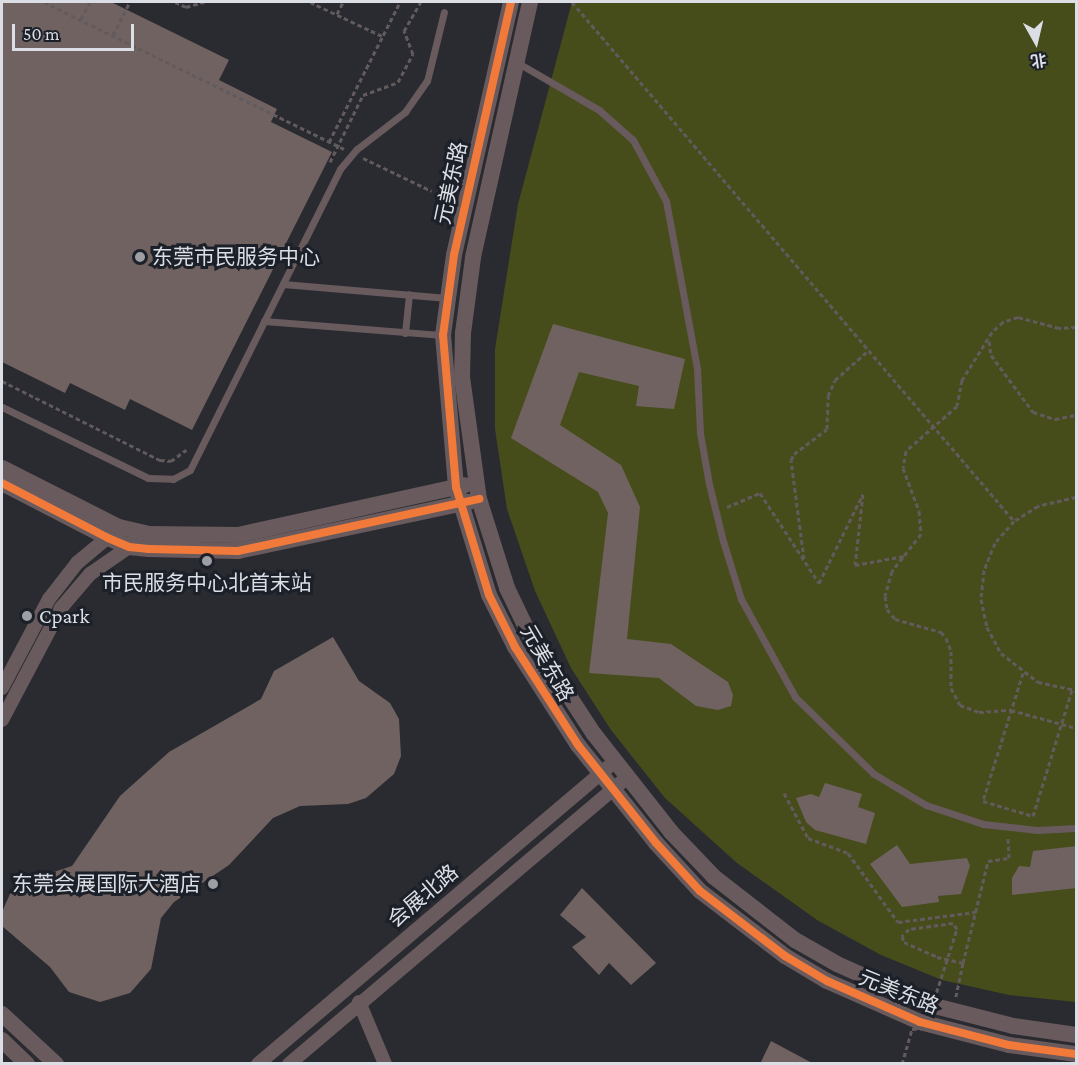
<!DOCTYPE html>
<html>
<head>
<meta charset="utf-8">
<style>
  body { margin:0 }
  #map { position:relative; width:1078px; height:1065px; overflow:hidden; background:#292b30; font-family:"Crimson Pro","Noto Sans SC",serif }
  div>[style] { position:absolute }
  [style*='--x'] { left:calc(var(--x)*1px); top:calc(var(--y)*1px); width:calc(var(--w)*1px); rotate:calc(var(--a)*1deg) }
  .green>* { inset:0; background:#464d1a }
  .building>* { inset:0; background:#706260 }
  .path>* { height:3px; margin-top:-1.5px; transform-origin:0; background:repeating-linear-gradient(90deg,#625a5d 0 4.5px,transparent 0 7.5px) }
  .service>* { height:7px; margin:-3.5px; padding:0 3.5px; transform-origin:3.5px; border-radius:3.5px; background:#685a5d }
  .minor>* { height:14px; margin:-7px; padding:0 7px; transform-origin:7px; border-radius:7px; background:#685a5d }
  .tertiary>* { height:16px; margin:-8px; padding:0 8px; transform-origin:8px; border-radius:8px; background:#685a5d }
  .path-bridge>* { height:3px; margin-top:-1.5px; transform-origin:0; background:repeating-linear-gradient(90deg,#625a5d 0 4.5px,transparent 0 7.5px) }
  .cycleway>* { height:8px; margin:-4px; padding:0 4px; transform-origin:4px; border-radius:4px; background:#f17a3a }
  .dots>* { width:16px; height:16px; translate:-50% -50%; box-sizing:border-box; border:3px solid #1c2029; border-radius:50% }
  span { translate:-50% -50%; white-space:nowrap; text-align:center; line-height:1.15; -webkit-text-stroke:6px #1c2029; paint-order:stroke }
  .street-label { font-size:21px; color:#dbdee4 }
  .poi-label { font-size:21px; color:#dbdee4 }
  .left { translate:0 -50%; text-align:left }
  .right { translate:-100% -50%; text-align:right }
  .frame { position:absolute; inset:0; border:3px solid #dbdee4; pointer-events:none }
  .north { position:absolute; left:1006px; top:12px; width:60px; height:60px; -webkit-text-stroke:4px #1c2029; paint-order:stroke; rotate:172deg; font-size:16px; font-weight:700; line-height:24px; text-align:center; color:#dbdee4 }
  .north::after { content:''; display:block; margin:auto; width:21px; height:27px; background:#dbdee4; clip-path:polygon(50% 0,100% 100%,50% 72%,0 100%) }
  .scale { position:absolute; left:12px; top:24px; width:122px; height:27px; box-sizing:border-box; border:3px solid #dbdee4; border-top:0; padding-left:8px; font-size:18px; line-height:21px; white-space:nowrap; color:#dbdee4; -webkit-text-stroke:4px #1c2029; paint-order:stroke }
</style>
</head>
<body>
<div id="map">
  <div class="green">
    <i style="clip-path:polygon(572px 2px,1076px 2px,1076px 1002px,1009px 995px,942px 980px,881px 955px,817px 920px,737px 863px,665px 798px,611px 730px,571px 668px,535px 591px,507px 509px,495px 429px,495px 349px,518px 204px)"></i>
  </div>
  <div class="building">
    <i style="clip-path:polygon(2px 2px,111px 2px,229px 60px,219px 80px,277px 109px,271px 122px,332px 152px,192px 430px,130px 399px,125px 410px,70px 383px,65px 393px,2px 362px)"></i>
    <i style="clip-path:polygon(553px 324px,685px 359px,674px 409px,636px 406px,639px 386px,579px 372px,560px 425px,621px 465px,640px 507px,627px 639px,671px 644px,728px 682px,733px 695px,731px 706px,718px 710px,696px 706px,659px 678px,589px 673px,608px 513px,598px 492px,511px 438px)"></i>
    <i style="clip-path:polygon(333px 637px,359px 681px,390px 703px,399px 719px,401px 756px,394px 774px,366px 798px,348px 804px,300px 806px,273px 818px,229px 865px,174px 902px,161px 918px,151px 969px,130px 993px,100px 1002px,69px 992px,50px 967px,2px 926px,2px 912px,14px 885px,72px 866px,120px 796px,169px 752px,261px 699px,274px 671px)"></i>
    <i style="clip-path:polygon(825px 783px,862px 794px,858px 807px,875px 813px,866px 844px,815px 830px,806px 822px,796px 798px,811px 794px,819px 797px)"></i>
    <i style="clip-path:polygon(897px 845px,910px 864px,967px 858px,970px 866px,961px 894px,938px 896px,939px 902px,902px 907px,870px 864px)"></i>
    <i style="clip-path:polygon(1077px 846px,1077px 888px,1012px 895px,1012px 878px,1019px 866px,1030px 867px,1033px 851px)"></i>
    <i style="clip-path:polygon(582px 888px,656px 963px,631px 985px,609px 963px,599px 975px,572px 947px,586px 937px,560px 915px)"></i>
    <i style="clip-path:polygon(771px 1041px,814px 1064px,760px 1064px)"></i>
  </div>
  <div class="path">
    <i style="--x:44;--y:2;--w:334;--a:26.1"></i>
    <i style="--x:175;--y:2;--w:12;--a:24"></i>
    <i style="--x:186;--y:7;--w:19;--a:-16"></i>
    <i style="--x:310;--y:2;--w:80;--a:25.3"></i>
    <i style="--x:572;--y:2;--w:682;--a:49.58"></i>
    <i style="--x:337;--y:14;--w:13;--a:-63"></i>
    <i style="--x:81;--y:19;--w:19;--a:-62"></i>
    <i style="--x:113;--y:35;--w:37;--a:-63"></i>
    <i style="--x:329;--y:142;--w:157;--a:-63.1"></i>
    <i style="--x:363;--y:158;--w:76;--a:25.6"></i>
    <i style="--x:330;--y:162;--w:75;--a:-63.8"></i>
    <i style="--x:363;--y:95;--w:37;--a:-20"></i>
    <i style="--x:398;--y:82;--w:32;--a:-62"></i>
    <i style="--x:413;--y:54;--w:25;--a:-111"></i>
    <i style="--x:404;--y:31;--w:34;--a:-60"></i>
    <i style="--x:1076;--y:327;--w:17;--a:177"></i>
    <i style="--x:1059;--y:328;--w:42;--a:-165"></i>
    <i style="--x:1018;--y:317;--w:16;--a:162"></i>
    <i style="--x:1003;--y:322;--w:15;--a:138"></i>
    <i style="--x:992;--y:332;--w:57;--a:122"></i>
    <i style="--x:962;--y:380;--w:26;--a:101"></i>
    <i style="--x:957;--y:406;--w:68;--a:138.6"></i>
    <i style="--x:906;--y:451;--w:17;--a:100"></i>
    <i style="--x:903;--y:468;--w:46;--a:69.6"></i>
    <i style="--x:919;--y:511;--w:23;--a:85"></i>
    <i style="--x:921;--y:534;--w:47;--a:128.1"></i>
    <i style="--x:892;--y:571;--w:26;--a:106"></i>
    <i style="--x:885;--y:596;--w:13;--a:81"></i>
    <i style="--x:887;--y:609;--w:13;--a:51"></i>
    <i style="--x:895;--y:619;--w:48;--a:15.8"></i>
    <i style="--x:941;--y:632;--w:8;--a:50"></i>
    <i style="--x:946;--y:638;--w:14;--a:69"></i>
    <i style="--x:951;--y:651;--w:37;--a:90"></i>
    <i style="--x:951;--y:688;--w:19;--a:62"></i>
    <i style="--x:960;--y:705;--w:20;--a:20"></i>
    <i style="--x:979;--y:712;--w:32;--a:-4"></i>
    <i style="--x:1011;--y:710;--w:67;--a:15.5"></i>
    <i style="--x:989;--y:341;--w:14;--a:82"></i>
    <i style="--x:991;--y:355;--w:71;--a:53.6"></i>
    <i style="--x:1033;--y:412;--w:23;--a:18"></i>
    <i style="--x:1055;--y:419;--w:21;--a:-11"></i>
    <i style="--x:2;--y:381;--w:177;--a:26.6"></i>
    <i style="--x:160;--y:460;--w:11;--a:5"></i>
    <i style="--x:171;--y:461;--w:19;--a:-36"></i>
    <i style="--x:1076;--y:497;--w:39;--a:167"></i>
    <i style="--x:1038;--y:506;--w:28;--a:148"></i>
    <i style="--x:1014;--y:521;--w:29;--a:131"></i>
    <i style="--x:995;--y:543;--w:29;--a:112"></i>
    <i style="--x:984;--y:570;--w:29;--a:96"></i>
    <i style="--x:981;--y:599;--w:29;--a:78"></i>
    <i style="--x:987;--y:627;--w:30;--a:62"></i>
    <i style="--x:1001;--y:653;--w:47;--a:38.1"></i>
    <i style="--x:1038;--y:682;--w:39;--a:12"></i>
    <i style="--x:727;--y:507;--w:36;--a:-23"></i>
    <i style="--x:760;--y:493;--w:108;--a:56.8"></i>
    <i style="--x:819;--y:583;--w:99;--a:-63.7"></i>
    <i style="--x:863;--y:494;--w:71;--a:96.4"></i>
    <i style="--x:855;--y:565;--w:50;--a:-10.4"></i>
    <i style="--x:804;--y:559;--w:100;--a:-97.5"></i>
    <i style="--x:791;--y:460;--w:7;--a:-63"></i>
    <i style="--x:794;--y:454;--w:41;--a:-37.1"></i>
    <i style="--x:827;--y:429;--w:33;--a:-88"></i>
    <i style="--x:828;--y:396;--w:17;--a:-66"></i>
    <i style="--x:835;--y:380;--w:45;--a:-41.4"></i>
    <i style="--x:1023;--y:673;--w:134;--a:107.4"></i>
    <i style="--x:983;--y:801;--w:52;--a:16.7"></i>
    <i style="--x:1033;--y:816;--w:132;--a:-72.8"></i>
    <i style="--x:784;--y:793;--w:51;--a:61.9"></i>
    <i style="--x:808;--y:838;--w:43;--a:20.6"></i>
    <i style="--x:848;--y:853;--w:85;--a:54.1"></i>
    <i style="--x:898;--y:922;--w:78;--a:-7.4"></i>
    <i style="--x:937;--y:957;--w:27;--a:13"></i>
    <i style="--x:963;--y:963;--w:35;--a:102"></i>
    <i style="--x:963;--y:963;--w:105;--a:-76.2"></i>
    <i style="--x:988;--y:861;--w:21;--a:-8"></i>
    <i style="--x:1009;--y:858;--w:22;--a:-93"></i>
  </div>
  <div class="service">
    <i style="--x:518;--y:63;--w:94;--a:30.1"></i>
    <i style="--x:599;--y:110;--w:45;--a:41.4"></i>
    <i style="--x:633;--y:140;--w:69;--a:61.6"></i>
    <i style="--x:666;--y:201;--w:171;--a:79.5"></i>
    <i style="--x:697;--y:369;--w:64;--a:87.3"></i>
    <i style="--x:700;--y:433;--w:52;--a:80"></i>
    <i style="--x:709;--y:484;--w:59;--a:76.2"></i>
    <i style="--x:723;--y:541;--w:61;--a:72.8"></i>
    <i style="--x:741;--y:599;--w:112;--a:61.1"></i>
    <i style="--x:795;--y:697;--w:110;--a:44.3"></i>
    <i style="--x:874;--y:774;--w:61;--a:30.8"></i>
    <i style="--x:926;--y:805;--w:60;--a:18.4"></i>
    <i style="--x:983;--y:824;--w:54;--a:6.3"></i>
    <i style="--x:1037;--y:830;--w:39;--a:-3"></i>
    <i style="--x:283;--y:284;--w:165;--a:4.9"></i>
    <i style="--x:264;--y:321;--w:180;--a:4.5"></i>
    <i style="--x:405;--y:333;--w:39;--a:-84"></i>
    <i style="--x:2;--y:407;--w:162;--a:25.9"></i>
    <i style="--x:148;--y:478;--w:25;--a:2"></i>
    <i style="--x:173;--y:479;--w:19;--a:-28"></i>
    <i style="--x:190;--y:470;--w:336;--a:-63.5"></i>
    <i style="--x:340;--y:169;--w:26;--a:-50"></i>
    <i style="--x:357;--y:149;--w:61;--a:-37.6"></i>
    <i style="--x:405;--y:112;--w:38;--a:-55"></i>
    <i style="--x:427;--y:81;--w:71;--a:-76.2"></i>
  </div>
  <div class="minor">
    <i style="--x:2;--y:688;--w:101;--a:-62.2"></i>
    <i style="--x:49;--y:599;--w:46;--a:-52.1"></i>
    <i style="--x:77;--y:563;--w:47;--a:-39.8"></i>
    <i style="--x:2;--y:720;--w:127;--a:-62.2"></i>
    <i style="--x:61;--y:608;--w:45;--a:-49.5"></i>
    <i style="--x:90;--y:574;--w:47;--a:-34.7"></i>
    <i style="--x:129;--y:547;--w:18;--a:-52"></i>
    <i style="--x:359;--y:1002;--w:67;--a:67.2"></i>
    <i style="--x:258;--y:1064;--w:468;--a:-40.3"></i>
    <i style="--x:289;--y:1064;--w:444;--a:-40.3"></i>
  </div>
  <div class="tertiary">
    <i style="--x:511;--y:2;--w:259;--a:102.7"></i>
    <i style="--x:454;--y:255;--w:81;--a:97.8"></i>
    <i style="--x:443;--y:335;--w:153;--a:85.1"></i>
    <i style="--x:456;--y:487;--w:113;--a:73"></i>
    <i style="--x:489;--y:595;--w:58;--a:63.4"></i>
    <i style="--x:515;--y:647;--w:117;--a:57.3"></i>
    <i style="--x:578;--y:745;--w:125;--a:51.5"></i>
    <i style="--x:656;--y:843;--w:65;--a:47.5"></i>
    <i style="--x:700;--y:891;--w:107;--a:37.4"></i>
    <i style="--x:785;--y:956;--w:49;--a:30.8"></i>
    <i style="--x:827;--y:981;--w:102;--a:23.8"></i>
    <i style="--x:920;--y:1022;--w:92;--a:14.5"></i>
    <i style="--x:1009;--y:1045;--w:68;--a:7.7"></i>
    <i style="--x:530;--y:2;--w:262;--a:102.6"></i>
    <i style="--x:473;--y:258;--w:76;--a:97.6"></i>
    <i style="--x:463;--y:333;--w:44;--a:91.3"></i>
    <i style="--x:462;--y:377;--w:123;--a:82.1"></i>
    <i style="--x:479;--y:499;--w:93;--a:72.5"></i>
    <i style="--x:507;--y:588;--w:53;--a:64.4"></i>
    <i style="--x:530;--y:636;--w:117;--a:56.9"></i>
    <i style="--x:594;--y:734;--w:125;--a:51.8"></i>
    <i style="--x:671;--y:832;--w:62;--a:46.3"></i>
    <i style="--x:714;--y:877;--w:103;--a:37.9"></i>
    <i style="--x:795;--y:940;--w:48;--a:29.7"></i>
    <i style="--x:837;--y:964;--w:98;--a:24"></i>
    <i style="--x:927;--y:1004;--w:89;--a:14.3"></i>
    <i style="--x:1013;--y:1026;--w:64;--a:8.1"></i>
    <i style="--x:2;--y:468;--w:131;--a:26.8"></i>
    <i style="--x:119;--y:527;--w:31;--a:13"></i>
    <i style="--x:149;--y:534;--w:89;--a:0.6"></i>
    <i style="--x:238;--y:535;--w:232;--a:-12.4"></i>
    <i style="--x:2;--y:483;--w:119;--a:27.4"></i>
    <i style="--x:108;--y:538;--w:23;--a:23"></i>
    <i style="--x:129;--y:547;--w:20;--a:6"></i>
    <i style="--x:149;--y:549;--w:89;--a:1.3"></i>
    <i style="--x:238;--y:551;--w:236;--a:-12"></i>
    <i style="--x:2;--y:1014;--w:74;--a:42.8"></i>
    <i style="--x:2;--y:1040;--w:35;--a:44"></i>
  </div>
  <div class="path-bridge">
    <i style="--x:902;--y:1064;--w:36;--a:-74"></i>
    <i style="--x:912;--y:1029;--w:13;--a:-4"></i>
    <i style="--x:925;--y:1028;--w:104;--a:-72.1"></i>
    <i style="--x:957;--y:929;--w:7;--a:-124"></i>
    <i style="--x:953;--y:923;--w:44;--a:172.2"></i>
    <i style="--x:909;--y:929;--w:10;--a:135"></i>
    <i style="--x:902;--y:936;--w:6;--a:72"></i>
    <i style="--x:904;--y:942;--w:36;--a:24"></i>
  </div>
  <div class="cycleway">
    <i style="--x:511;--y:2;--w:259;--a:102.7"></i>
    <i style="--x:454;--y:255;--w:81;--a:97.8"></i>
    <i style="--x:443;--y:335;--w:153;--a:85.1"></i>
    <i style="--x:456;--y:487;--w:113;--a:73"></i>
    <i style="--x:489;--y:595;--w:58;--a:63.4"></i>
    <i style="--x:515;--y:647;--w:117;--a:57.3"></i>
    <i style="--x:578;--y:745;--w:125;--a:51.5"></i>
    <i style="--x:656;--y:843;--w:65;--a:47.5"></i>
    <i style="--x:700;--y:891;--w:107;--a:37.4"></i>
    <i style="--x:785;--y:956;--w:49;--a:30.8"></i>
    <i style="--x:827;--y:981;--w:102;--a:23.8"></i>
    <i style="--x:920;--y:1022;--w:92;--a:14.5"></i>
    <i style="--x:1009;--y:1045;--w:68;--a:7.7"></i>
    <i style="--x:2;--y:483;--w:119;--a:27.4"></i>
    <i style="--x:108;--y:538;--w:23;--a:23"></i>
    <i style="--x:129;--y:547;--w:20;--a:6"></i>
    <i style="--x:149;--y:549;--w:89;--a:1.3"></i>
    <i style="--x:238;--y:551;--w:247;--a:-12.2"></i>
  </div>
  <div class="dots">
    <i style="left:140px;top:257px;background:#9d9fa5"></i>
    <i style="left:207px;top:561px;background:#9d9fa5"></i>
    <i style="left:27px;top:616px;background:#9d9fa5"></i>
    <i style="left:213px;top:884px;background:#9d9fa5"></i>
  </div>
  <div class="street-label">
    <span style="left:451px;top:183px;rotate:-78deg">元美东路</span>
    <span style="left:547px;top:663px;rotate:60deg">元美东路</span>
    <span style="left:423px;top:896px;rotate:-40deg">会展北路</span>
    <span style="left:899px;top:992px;rotate:22deg">元美东路</span>
  </div>
  <div class="poi-label">
    <span class="left" style="left:152px;top:257px">东莞市民服务中心</span>
    <span style="left:207px;top:583px">市民服务中心北首末站</span>
    <span class="left" style="left:39px;top:616px">Cpark</span>
    <span class="right" style="left:201px;top:884px">东莞会展国际大酒店</span>
  </div>
  <div class="frame"></div>
  <div class="north">北</div>
  <div class="scale">50 m</div>
</div>
</body>
</html>
